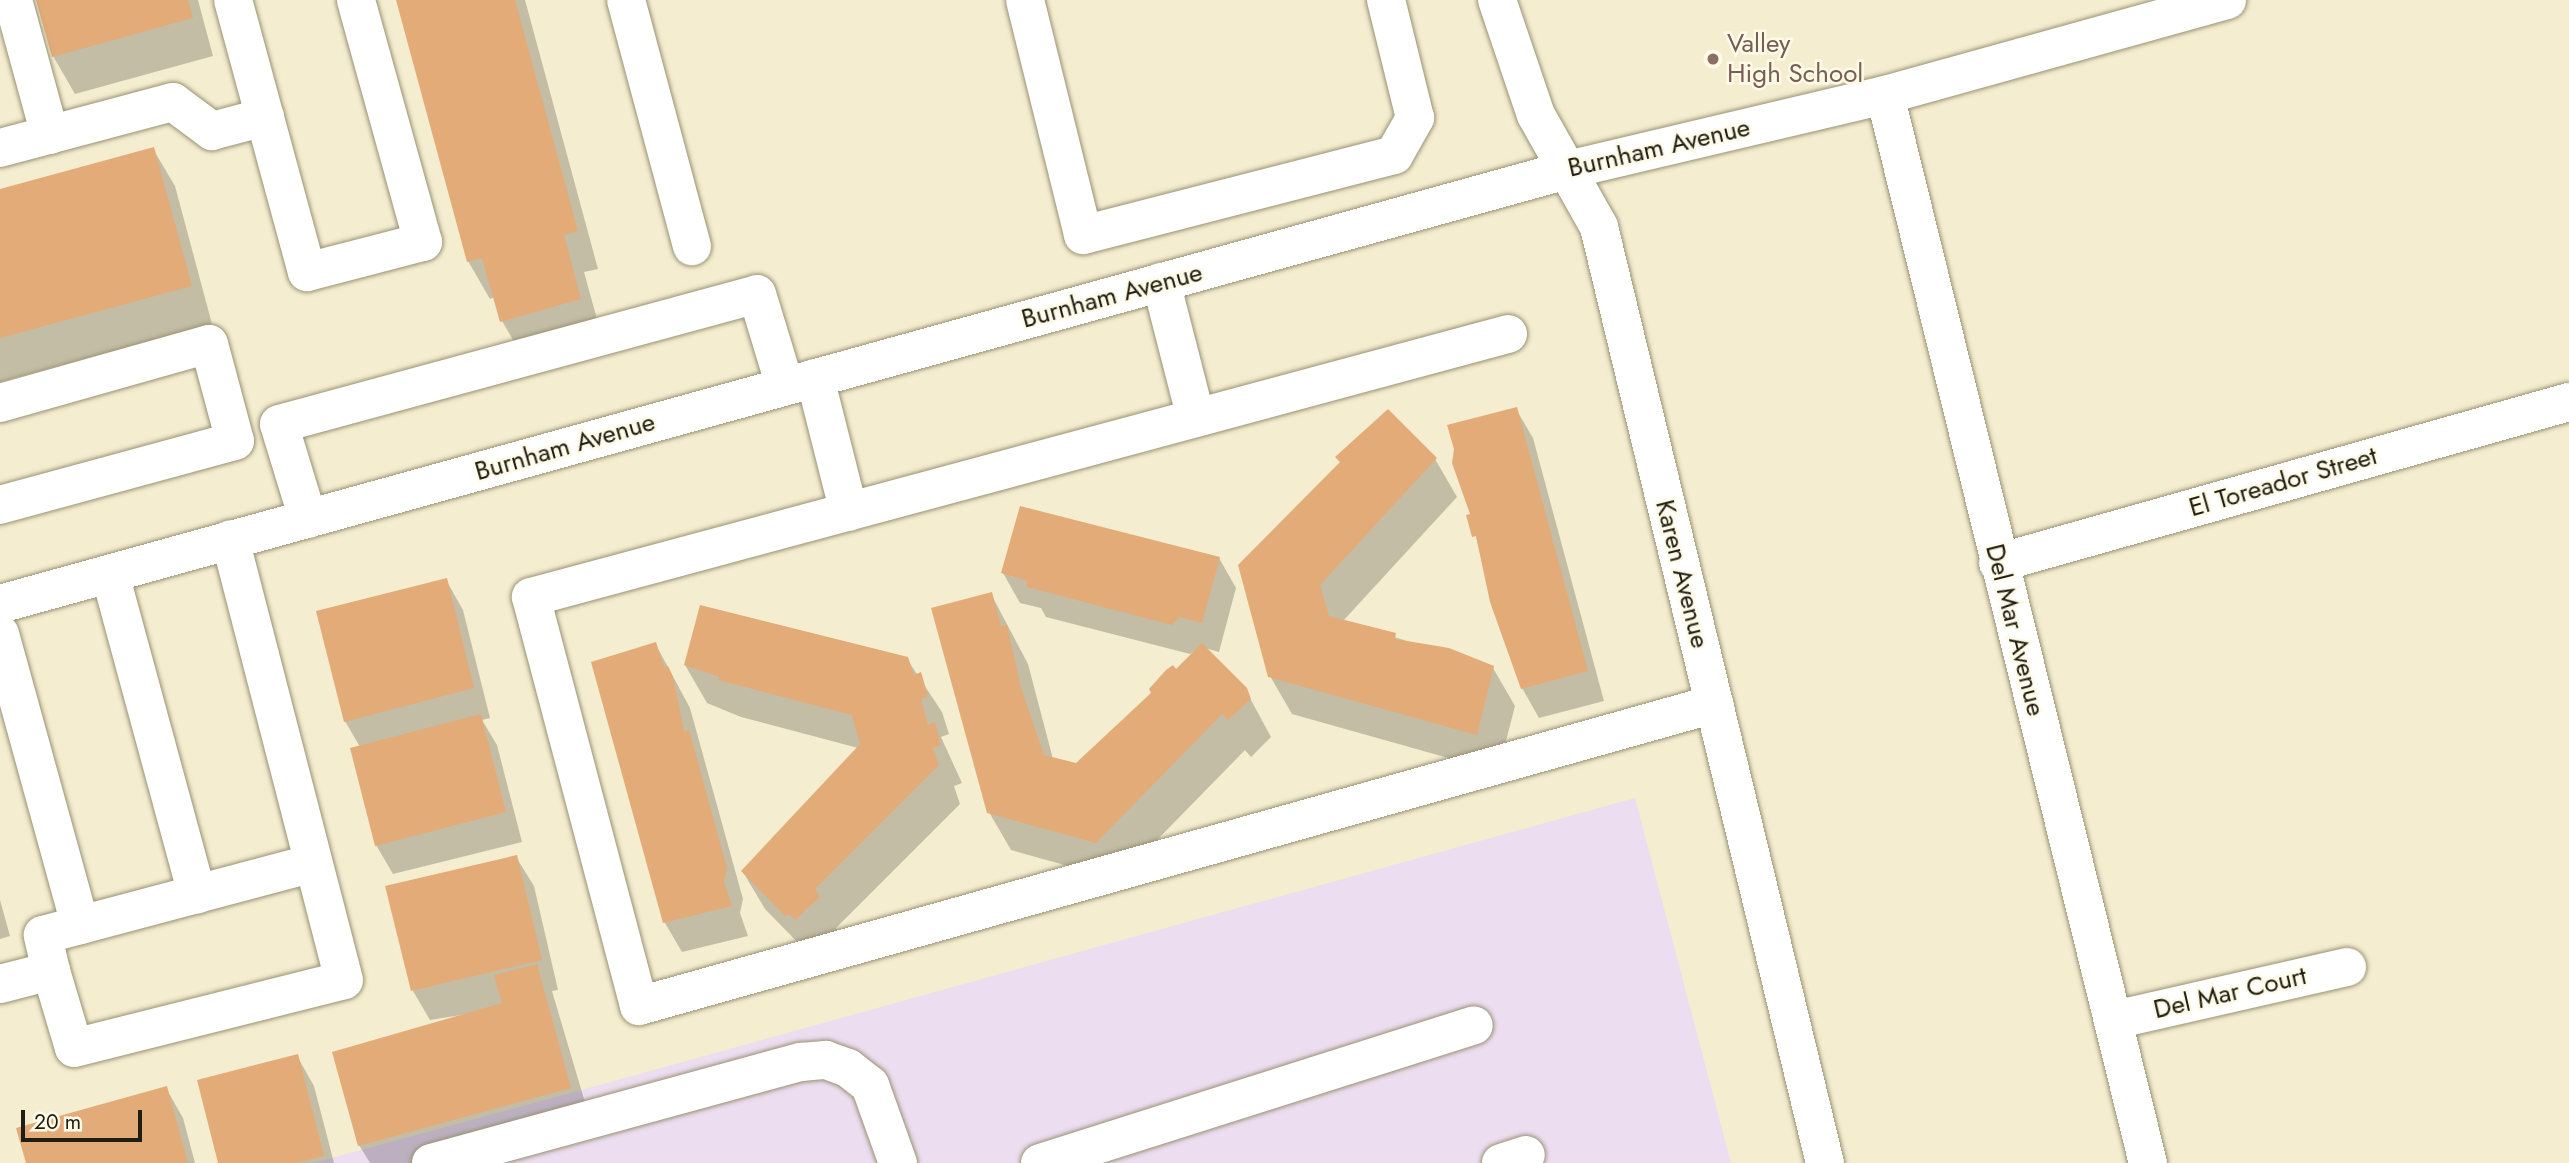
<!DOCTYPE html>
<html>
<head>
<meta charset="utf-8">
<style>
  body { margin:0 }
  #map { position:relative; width:2569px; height:1163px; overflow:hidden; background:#f4edcf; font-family:Jost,sans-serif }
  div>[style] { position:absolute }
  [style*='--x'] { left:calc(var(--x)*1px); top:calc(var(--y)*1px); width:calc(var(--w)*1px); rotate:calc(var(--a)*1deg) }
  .industrial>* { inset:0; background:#ecddf0 }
  .shadow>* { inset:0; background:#0003 }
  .building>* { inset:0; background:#e3ab78 }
  .roads { filter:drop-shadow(0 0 2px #989276) drop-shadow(0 0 2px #989276) }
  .minor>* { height:38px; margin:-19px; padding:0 19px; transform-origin:19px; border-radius:19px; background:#fff }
  .dots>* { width:19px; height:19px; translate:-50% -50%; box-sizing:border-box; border:4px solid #fefae8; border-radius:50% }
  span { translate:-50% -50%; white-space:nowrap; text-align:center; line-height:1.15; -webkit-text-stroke:5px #fefae8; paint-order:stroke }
  .education-label { font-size:26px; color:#785e54 }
  .left { translate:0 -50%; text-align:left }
  .street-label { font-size:26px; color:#201e13 }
  .scale { position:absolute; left:21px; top:1110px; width:121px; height:32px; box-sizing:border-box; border:4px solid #201e13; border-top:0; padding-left:9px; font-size:21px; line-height:24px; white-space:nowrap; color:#201e13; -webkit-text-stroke:5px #fefae8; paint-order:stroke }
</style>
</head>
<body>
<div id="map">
  <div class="industrial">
    <i style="clip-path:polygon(1635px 798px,1731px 1163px,313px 1163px,578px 1091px)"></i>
  </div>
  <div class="shadow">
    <i style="clip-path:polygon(38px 0,198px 0,213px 56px,75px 94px,53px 56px)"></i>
    <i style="clip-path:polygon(397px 0,525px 0,598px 269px,584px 272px,602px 337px,524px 359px,502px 321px,495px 297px,490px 299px,468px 261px)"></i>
    <i style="clip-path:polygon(153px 149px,175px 186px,212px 324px,0 382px,0 190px)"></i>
    <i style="clip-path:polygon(1516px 409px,1533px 438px,1604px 701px,1539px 718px,1522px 688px,1492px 602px,1449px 426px)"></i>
    <i style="clip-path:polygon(1337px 457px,1435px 459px,1457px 497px,1343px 621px,1493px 668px,1515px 706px,1498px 772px,1292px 714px,1270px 676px,1341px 463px)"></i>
    <i style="clip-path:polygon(1219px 558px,1236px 588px,1219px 652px,1205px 648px,1245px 689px,1271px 737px,1251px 757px,1245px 750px,1118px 880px,1011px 850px,989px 812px,991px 594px,1028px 664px,1053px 759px,1076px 765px,1201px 647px,1190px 654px,1046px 617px,1041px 608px,1020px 603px,1003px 573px)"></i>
    <i style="clip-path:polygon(446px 580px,463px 610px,490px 718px,482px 720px,497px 745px,522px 842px,393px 874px,376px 845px,360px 747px,345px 721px)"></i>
    <i style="clip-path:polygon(656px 645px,690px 708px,743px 899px,740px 913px,748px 936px,682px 952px,665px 923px,593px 663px)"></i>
    <i style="clip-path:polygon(907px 659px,942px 712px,949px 734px,941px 737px,962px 783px,954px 786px,960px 804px,836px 928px,840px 936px,808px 953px,765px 909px,743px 872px,858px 748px,741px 717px,707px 703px,685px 665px)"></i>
    <i style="clip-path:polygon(516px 857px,534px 886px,558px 990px,552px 991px,592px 1126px,454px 1163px,370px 1163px,359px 1145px,480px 1012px,430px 1020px,413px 991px)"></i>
    <i style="clip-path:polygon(0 900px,10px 936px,0 939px)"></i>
    <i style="clip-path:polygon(297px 1056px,314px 1086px,334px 1163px,219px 1163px)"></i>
    <i style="clip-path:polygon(166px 1088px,183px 1118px,195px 1163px,28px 1163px)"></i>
  </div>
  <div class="building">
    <i style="clip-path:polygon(36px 0,188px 0,193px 18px,52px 57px)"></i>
    <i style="clip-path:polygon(396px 0,515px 0,578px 231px,564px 235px,581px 299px,500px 322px,482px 258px,467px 262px)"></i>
    <i style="clip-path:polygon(154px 147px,192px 286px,0 338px,0 189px)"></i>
    <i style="clip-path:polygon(1517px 407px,1588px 671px,1521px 689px,1490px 602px,1476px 536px,1472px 537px,1466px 515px,1470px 514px,1452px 463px,1454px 449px,1447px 425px)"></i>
    <i style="clip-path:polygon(1388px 409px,1437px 458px,1320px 585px,1329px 616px,1396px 633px,1395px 639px,1449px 648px,1494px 666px,1477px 735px,1268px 677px,1238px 565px,1340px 462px,1335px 457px)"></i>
    <i style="clip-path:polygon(1020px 506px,1220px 557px,1202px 623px,1179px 617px,1172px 625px,1027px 587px,1026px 580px,1001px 573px)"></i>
    <i style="clip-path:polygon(447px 578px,474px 688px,344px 722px,316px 611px)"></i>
    <i style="clip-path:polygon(992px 592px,1001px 626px,1007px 625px,1021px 688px,1044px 755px,1076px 763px,1151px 693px,1149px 689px,1166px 670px,1173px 665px,1176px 669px,1202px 643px,1247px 688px,1251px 699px,1228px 720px,1222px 714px,1096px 843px,987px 813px,931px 608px)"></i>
    <i style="clip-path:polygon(700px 605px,908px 657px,914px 675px,921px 672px,928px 696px,921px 699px,928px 725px,935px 722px,941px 745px,933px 748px,939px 765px,815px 889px,820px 897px,795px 920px,789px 914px,785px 916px,741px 871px,860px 744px,852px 715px,718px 680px,720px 677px,684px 665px)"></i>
    <i style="clip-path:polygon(656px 642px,664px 667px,668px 666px,673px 677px,684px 731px,689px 730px,727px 868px,724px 882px,732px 906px,663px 923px,591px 662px)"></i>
    <i style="clip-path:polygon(481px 714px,506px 812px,375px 846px,350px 748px)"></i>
    <i style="clip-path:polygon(517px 855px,542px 960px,411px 991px,385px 886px)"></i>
    <i style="clip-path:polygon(537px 964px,571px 1088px,358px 1146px,332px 1052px,502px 1003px,494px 975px)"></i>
    <i style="clip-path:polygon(298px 1054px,324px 1156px,296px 1163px,218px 1163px,197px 1080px)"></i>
    <i style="clip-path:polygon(167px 1086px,188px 1163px,26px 1163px,16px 1128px)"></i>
  </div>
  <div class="roads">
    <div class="minor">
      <i style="--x:13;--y:0;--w:140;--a:74.7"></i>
      <i style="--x:233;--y:0;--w:282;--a:74.8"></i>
      <i style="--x:307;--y:272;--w:120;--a:-14.5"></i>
      <i style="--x:423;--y:242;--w:251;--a:-105.5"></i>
      <i style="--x:626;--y:0;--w:255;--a:75"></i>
      <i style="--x:1025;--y:0;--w:242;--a:76.1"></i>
      <i style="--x:1083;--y:235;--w:321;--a:-14.4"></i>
      <i style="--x:1394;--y:155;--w:43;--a:-60.4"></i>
      <i style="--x:1415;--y:118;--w:122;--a:-103.8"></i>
      <i style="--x:1497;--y:0;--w:121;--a:71.3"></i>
      <i style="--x:1536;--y:115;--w:129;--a:60.6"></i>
      <i style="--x:1599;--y:227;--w:963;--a:76.43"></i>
      <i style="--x:1885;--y:95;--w:1100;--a:76.17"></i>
      <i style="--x:0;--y:148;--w:179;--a:-14.9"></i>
      <i style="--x:173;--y:102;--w:49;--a:36.6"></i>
      <i style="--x:212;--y:131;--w:55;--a:-14.8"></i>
      <i style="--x:1161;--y:282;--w:140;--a:75.6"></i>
      <i style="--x:1508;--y:334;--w:1012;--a:164.93"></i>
      <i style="--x:531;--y:597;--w:423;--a:75.2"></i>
      <i style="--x:639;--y:1006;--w:1117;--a:-15.69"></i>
      <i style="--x:815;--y:378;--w:138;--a:75.8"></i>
      <i style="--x:0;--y:403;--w:217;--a:-15.8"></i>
      <i style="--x:209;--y:344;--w:100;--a:75"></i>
      <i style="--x:235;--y:441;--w:244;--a:164.8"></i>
      <i style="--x:308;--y:519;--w:99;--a:-107"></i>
      <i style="--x:279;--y:424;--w:495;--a:-15.2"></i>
      <i style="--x:757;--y:294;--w:96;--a:73.1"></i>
      <i style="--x:1998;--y:563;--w:593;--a:-15.75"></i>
      <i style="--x:110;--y:574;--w:332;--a:74.8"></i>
      <i style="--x:0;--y:604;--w:1626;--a:-15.48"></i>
      <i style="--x:1567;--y:170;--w:327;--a:-13.3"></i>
      <i style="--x:1885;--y:95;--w:355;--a:-15.5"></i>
      <i style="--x:0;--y:634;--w:302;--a:74.6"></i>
      <i style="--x:51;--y:971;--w:37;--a:-103"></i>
      <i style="--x:43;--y:935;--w:279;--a:-14.9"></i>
      <i style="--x:0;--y:984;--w:53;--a:-14.3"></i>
      <i style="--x:51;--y:971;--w:80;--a:73.4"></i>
      <i style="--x:74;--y:1048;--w:278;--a:-14.1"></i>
      <i style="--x:344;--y:980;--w:455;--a:-104.5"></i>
      <i style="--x:2114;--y:1020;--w:239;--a:-12.8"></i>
      <i style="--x:431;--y:1163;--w:384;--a:-15.3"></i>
      <i style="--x:801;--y:1062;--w:25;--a:-5"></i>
      <i style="--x:826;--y:1060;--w:23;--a:20"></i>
      <i style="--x:848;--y:1068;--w:28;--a:38"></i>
      <i style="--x:870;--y:1085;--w:83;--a:70.3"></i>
      <i style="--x:1040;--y:1163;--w:455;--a:-17.6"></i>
      <i style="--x:1501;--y:1163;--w:26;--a:-18"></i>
    </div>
  </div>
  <div class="dots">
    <i style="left:1713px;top:59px;background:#8d6e63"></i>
  </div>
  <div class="education-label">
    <span class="left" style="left:1727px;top:59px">Valley<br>High School</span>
  </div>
  <div class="street-label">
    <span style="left:1659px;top:148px;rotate:-13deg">Burnham Avenue</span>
    <span style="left:1112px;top:296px;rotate:-15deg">Burnham Avenue</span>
    <span style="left:565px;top:447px;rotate:-16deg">Burnham Avenue</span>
    <span style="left:2283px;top:482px;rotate:-16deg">El Toreador Street</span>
    <span style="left:1682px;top:574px;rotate:76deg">Karen Avenue</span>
    <span style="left:2015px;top:630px;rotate:76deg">Del Mar Avenue</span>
    <span style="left:2230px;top:993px;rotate:-13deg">Del Mar Court</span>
  </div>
  <div class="scale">20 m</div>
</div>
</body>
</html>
